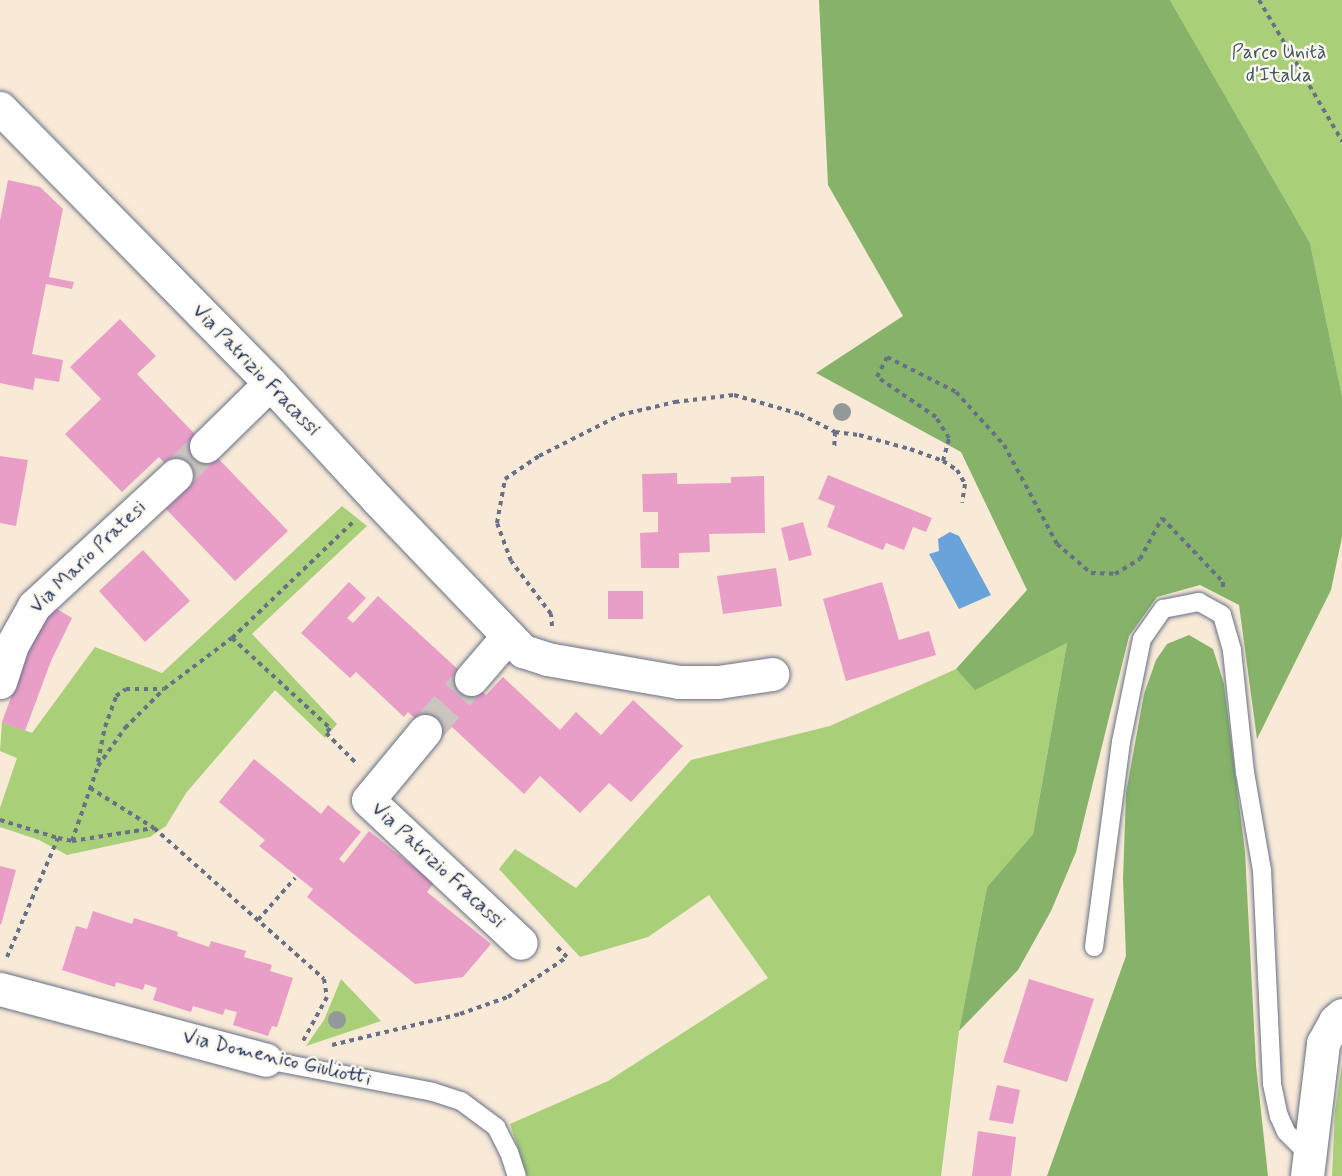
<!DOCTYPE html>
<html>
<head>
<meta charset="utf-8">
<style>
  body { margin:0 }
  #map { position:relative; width:1342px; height:1176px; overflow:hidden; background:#f8ead7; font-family:Mynerve,sans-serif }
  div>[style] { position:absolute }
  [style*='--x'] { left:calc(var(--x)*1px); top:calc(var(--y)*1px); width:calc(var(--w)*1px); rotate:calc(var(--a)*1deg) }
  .green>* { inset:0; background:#a9cf79 }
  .forest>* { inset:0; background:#86b269 }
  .water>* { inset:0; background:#6aa3d9 }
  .building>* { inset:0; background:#e99ec8 }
  .minor-tunnel>* { height:33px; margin-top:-16.5px; transform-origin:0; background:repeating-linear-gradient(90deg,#ccc5bf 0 33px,transparent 0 49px) }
  .path>* { height:4px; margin-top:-2px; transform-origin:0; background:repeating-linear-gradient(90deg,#687088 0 4.5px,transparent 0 9px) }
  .roads { filter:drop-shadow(0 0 2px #687088) drop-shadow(0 0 2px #687088) }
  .service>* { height:18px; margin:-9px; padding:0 9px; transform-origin:9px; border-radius:9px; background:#fff }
  .minor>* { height:33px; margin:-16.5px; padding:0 16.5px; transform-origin:16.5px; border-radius:16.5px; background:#fff }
  .trees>* { width:18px; height:18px; margin:-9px; border-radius:50%; background:#929998 }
  span { translate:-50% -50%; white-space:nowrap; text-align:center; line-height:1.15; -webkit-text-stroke:5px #fbf7ec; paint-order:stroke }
  .park-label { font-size:20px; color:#3e5765 }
  .street-label { font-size:20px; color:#1b2f5e }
</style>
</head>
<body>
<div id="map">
  <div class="green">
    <i style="clip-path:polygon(1170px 0,1342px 0,1342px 396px,1310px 243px)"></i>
    <i style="clip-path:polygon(342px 506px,367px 526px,252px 634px,337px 724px,325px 738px,275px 690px,186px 793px,166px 826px,150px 837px,67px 855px,39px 840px,0 827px,0 808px,17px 758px,0 751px,2px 722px,32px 733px,95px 647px,162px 673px)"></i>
    <i style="clip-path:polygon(1067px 643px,1033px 834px,987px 887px,959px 1031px,941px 1176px,527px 1176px,510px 1124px,608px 1081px,768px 978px,709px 895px,648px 937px,580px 957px,499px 869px,515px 849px,576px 888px,691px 760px,830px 726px,956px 669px,975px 689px)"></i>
    <i style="clip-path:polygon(341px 979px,381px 1021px,306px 1046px,324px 1020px)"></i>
    <i style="clip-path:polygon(1342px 1064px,1342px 1176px,1332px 1176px,1335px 1111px)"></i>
  </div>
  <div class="forest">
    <i style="clip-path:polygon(819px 0,1170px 0,1310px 243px,1342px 396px,1342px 537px,1331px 590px,1257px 739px,1239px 605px,1200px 585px,1157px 597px,1129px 636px,1076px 852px,1051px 911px,1018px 970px,959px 1031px,987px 887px,1033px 834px,1067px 643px,975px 690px,956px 669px,1027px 590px,961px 452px,816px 373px,903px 316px,828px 185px)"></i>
    <i style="clip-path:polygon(1189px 635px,1213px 649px,1224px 684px,1245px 852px,1256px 1065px,1268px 1176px,1047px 1176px,1126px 956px,1123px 879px,1126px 793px,1144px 694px,1156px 660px,1167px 644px)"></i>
  </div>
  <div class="water">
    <i style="clip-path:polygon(950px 532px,959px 536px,991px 595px,959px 609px,929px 554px,939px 551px,938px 539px)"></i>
  </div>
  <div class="building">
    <i style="clip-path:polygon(8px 180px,40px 187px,63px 209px,49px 277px,74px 282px,72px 289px,46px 284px,32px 354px,63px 360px,59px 382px,35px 378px,33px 390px,0 383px,0 221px)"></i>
    <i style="clip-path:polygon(120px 319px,156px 356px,137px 374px,288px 531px,235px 581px,166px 509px,188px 488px,159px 457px,122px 492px,65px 434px,101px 399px,70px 367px)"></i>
    <i style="clip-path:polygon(0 456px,28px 460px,16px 526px,0 523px)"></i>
    <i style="clip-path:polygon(677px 473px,677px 484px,731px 483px,731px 477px,764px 476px,765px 533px,709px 534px,710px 552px,679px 553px,679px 568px,641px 568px,640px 533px,658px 532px,658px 512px,643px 512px,642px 474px)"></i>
    <i style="clip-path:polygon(828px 475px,932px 518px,926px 532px,913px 527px,904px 550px,886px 543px,883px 550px,827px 527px,835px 506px,818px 499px)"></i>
    <i style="clip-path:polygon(803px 522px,812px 555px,789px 561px,781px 528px)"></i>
    <i style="clip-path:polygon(143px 550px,190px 601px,145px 642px,99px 591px)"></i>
    <i style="clip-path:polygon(776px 568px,782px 606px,723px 614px,717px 576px)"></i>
    <i style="clip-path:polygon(349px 582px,366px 598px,347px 618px,353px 623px,378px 596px,486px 695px,503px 677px,560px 730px,576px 712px,601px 735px,633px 700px,683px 746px,631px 802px,609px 783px,580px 813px,540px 776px,524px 794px,452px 727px,439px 740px,408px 712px,404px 717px,356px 672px,350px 678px,301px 633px)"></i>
    <i style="clip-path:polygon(882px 582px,899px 640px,929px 631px,936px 655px,846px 681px,823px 599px)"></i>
    <i style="clip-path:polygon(608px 591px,643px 591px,643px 619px,608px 619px)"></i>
    <i style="clip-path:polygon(52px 606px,72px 618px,51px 661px,25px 731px,2px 722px,28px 651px)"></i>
    <i style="clip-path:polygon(254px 759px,321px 814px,328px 805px,361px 832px,339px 859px,344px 863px,369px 831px,434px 883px,427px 892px,491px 944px,463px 977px,415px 984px,307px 897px,313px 889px,259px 846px,265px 840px,219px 802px)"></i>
    <i style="clip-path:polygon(0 866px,16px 870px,1px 925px,0 924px)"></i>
    <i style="clip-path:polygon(93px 911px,132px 924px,134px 918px,178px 932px,177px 936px,209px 947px,211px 941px,246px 951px,244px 957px,272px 965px,270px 971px,293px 978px,277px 1027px,272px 1026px,268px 1036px,233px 1025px,237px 1012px,225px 1009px,223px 1015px,193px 1006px,191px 1012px,153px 1000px,157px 988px,145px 984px,143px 990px,116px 982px,115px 987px,62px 970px,76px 926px,87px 929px)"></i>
    <i style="clip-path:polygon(1029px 979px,1094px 999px,1067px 1082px,1003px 1062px)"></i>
    <i style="clip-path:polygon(997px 1085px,1020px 1090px,1013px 1124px,989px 1120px)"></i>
    <i style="clip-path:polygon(978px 1131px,1016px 1137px,1011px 1176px,972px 1176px)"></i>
  </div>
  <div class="minor-tunnel">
    <i style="--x:176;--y:475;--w:42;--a:-44"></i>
    <i style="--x:425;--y:731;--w:69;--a:-48.5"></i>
  </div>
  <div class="path">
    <i style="--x:1259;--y:0;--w:164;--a:59.5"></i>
    <i style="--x:835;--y:432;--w:24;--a:7"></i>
    <i style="--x:859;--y:435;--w:53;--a:15.4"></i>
    <i style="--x:910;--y:449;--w:35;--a:20"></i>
    <i style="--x:943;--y:461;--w:17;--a:33"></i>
    <i style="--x:957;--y:470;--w:16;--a:60"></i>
    <i style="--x:965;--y:484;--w:19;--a:99"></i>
    <i style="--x:943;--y:461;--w:24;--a:-75"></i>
    <i style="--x:949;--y:438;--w:25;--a:-122"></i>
    <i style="--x:936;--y:417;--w:71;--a:-145.9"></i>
    <i style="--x:877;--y:377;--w:22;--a:-63"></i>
    <i style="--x:887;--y:357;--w:77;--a:26.9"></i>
    <i style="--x:956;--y:392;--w:72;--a:47.8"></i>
    <i style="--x:1004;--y:445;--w:112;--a:61.8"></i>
    <i style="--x:1057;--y:544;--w:45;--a:40.5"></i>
    <i style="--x:1091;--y:573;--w:24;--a:2"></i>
    <i style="--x:1115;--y:574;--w:29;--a:-31"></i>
    <i style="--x:1140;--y:559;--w:47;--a:-61.8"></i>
    <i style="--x:1162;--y:518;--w:88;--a:46.4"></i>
    <i style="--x:1223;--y:582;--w:6;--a:90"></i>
    <i style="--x:552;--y:626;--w:12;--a:-95"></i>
    <i style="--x:551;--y:614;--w:66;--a:-127"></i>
    <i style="--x:511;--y:561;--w:40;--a:-110.2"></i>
    <i style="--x:497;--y:523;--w:45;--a:-79.7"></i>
    <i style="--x:505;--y:479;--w:41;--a:-34.1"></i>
    <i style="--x:539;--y:456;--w:91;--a:-26.8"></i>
    <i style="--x:620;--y:415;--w:57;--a:-13.3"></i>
    <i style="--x:675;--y:402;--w:59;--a:-6.8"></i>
    <i style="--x:734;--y:395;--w:69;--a:16.1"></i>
    <i style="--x:800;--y:414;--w:39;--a:27"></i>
    <i style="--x:835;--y:432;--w:18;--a:93"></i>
    <i style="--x:232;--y:638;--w:133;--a:42.6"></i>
    <i style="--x:330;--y:728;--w:6;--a:129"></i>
    <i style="--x:326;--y:733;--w:42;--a:45"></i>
    <i style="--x:98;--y:762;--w:36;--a:-79"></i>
    <i style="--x:105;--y:727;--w:33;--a:-70"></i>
    <i style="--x:116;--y:696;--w:12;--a:-35"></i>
    <i style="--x:126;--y:689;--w:37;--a:0"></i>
    <i style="--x:90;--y:788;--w:75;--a:32"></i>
    <i style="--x:154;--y:828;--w:227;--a:41.6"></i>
    <i style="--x:324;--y:979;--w:18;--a:81"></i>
    <i style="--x:327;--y:997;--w:50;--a:118.6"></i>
    <i style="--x:0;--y:820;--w:61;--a:17.2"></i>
    <i style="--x:72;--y:841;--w:83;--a:-9"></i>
    <i style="--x:258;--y:920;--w:56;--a:-48.6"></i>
    <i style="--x:7;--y:957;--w:129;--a:-66.8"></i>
    <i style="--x:58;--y:838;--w:14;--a:12"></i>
    <i style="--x:72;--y:841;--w:79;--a:-70.9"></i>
    <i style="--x:98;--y:766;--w:47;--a:-54.6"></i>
    <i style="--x:125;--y:728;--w:55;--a:-45"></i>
    <i style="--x:164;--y:689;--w:85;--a:-36.9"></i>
    <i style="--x:232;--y:638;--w:168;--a:-43.8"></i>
    <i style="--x:332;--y:1045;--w:132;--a:-13.6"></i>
    <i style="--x:460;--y:1014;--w:51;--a:-19.5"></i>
    <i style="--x:508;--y:997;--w:71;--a:-34.1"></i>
    <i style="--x:567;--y:957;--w:17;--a:-135"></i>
  </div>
  <div class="roads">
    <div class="service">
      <i style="--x:1094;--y:947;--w:207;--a:-82.5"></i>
      <i style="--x:1121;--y:742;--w:105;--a:-78.5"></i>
      <i style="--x:1142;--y:639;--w:37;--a:-55"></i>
      <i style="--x:1163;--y:609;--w:37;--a:-11"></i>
      <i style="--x:1199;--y:602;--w:26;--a:29"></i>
      <i style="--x:1222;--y:615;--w:37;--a:74"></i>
      <i style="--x:1232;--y:651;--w:122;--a:83.9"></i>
      <i style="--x:1245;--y:772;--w:99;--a:80.2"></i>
      <i style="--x:1262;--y:870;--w:214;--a:87.3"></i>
      <i style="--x:1272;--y:1084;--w:33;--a:78"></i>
      <i style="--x:1279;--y:1116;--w:17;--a:66"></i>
      <i style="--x:1286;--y:1132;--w:35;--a:45"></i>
      <i style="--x:266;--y:1060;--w:170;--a:10.8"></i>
      <i style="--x:433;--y:1092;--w:29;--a:18"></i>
      <i style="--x:461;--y:1101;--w:44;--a:36.6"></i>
      <i style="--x:496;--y:1127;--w:28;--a:63"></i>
      <i style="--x:509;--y:1152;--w:25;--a:72"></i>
    </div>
    <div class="minor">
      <i style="--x:0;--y:108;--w:385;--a:45.5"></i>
      <i style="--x:270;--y:383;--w:158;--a:47.3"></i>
      <i style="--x:377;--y:499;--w:211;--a:46.2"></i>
      <i style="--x:523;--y:651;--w:25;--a:18"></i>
      <i style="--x:547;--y:659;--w:134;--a:9.9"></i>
      <i style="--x:679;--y:682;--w:39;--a:0"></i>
      <i style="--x:718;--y:682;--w:55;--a:-8.4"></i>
      <i style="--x:206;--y:446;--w:90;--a:-44.5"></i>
      <i style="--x:471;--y:679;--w:57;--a:-49.3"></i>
      <i style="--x:0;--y:682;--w:39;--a:-72"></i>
      <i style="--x:12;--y:645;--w:45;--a:-60.6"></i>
      <i style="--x:34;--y:606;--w:193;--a:-42.7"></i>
      <i style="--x:425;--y:731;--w:89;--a:129.6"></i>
      <i style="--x:368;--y:800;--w:209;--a:43.1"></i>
      <i style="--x:0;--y:989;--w:275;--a:14.9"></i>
      <i style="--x:1307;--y:1176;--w:134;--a:-83.1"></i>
      <i style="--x:1323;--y:1043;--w:25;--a:-61"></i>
      <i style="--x:1335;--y:1021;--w:9;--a:-41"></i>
    </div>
  </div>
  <div class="trees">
    <i style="left:842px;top:412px"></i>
    <i style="left:337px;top:1020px"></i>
  </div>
  <div class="park-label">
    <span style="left:1279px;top:64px">Parco Unità<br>d'Italia</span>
  </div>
  <div class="street-label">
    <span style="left:256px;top:370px;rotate:46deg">Via Patrizio Fracassi</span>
    <span style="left:88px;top:557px;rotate:-44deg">Via Mario Pratesi</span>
    <span style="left:438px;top:865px;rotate:43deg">Via Patrizio Fracassi</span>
    <span style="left:277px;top:1058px;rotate:13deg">Via Domenico Giuliotti</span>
  </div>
</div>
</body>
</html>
